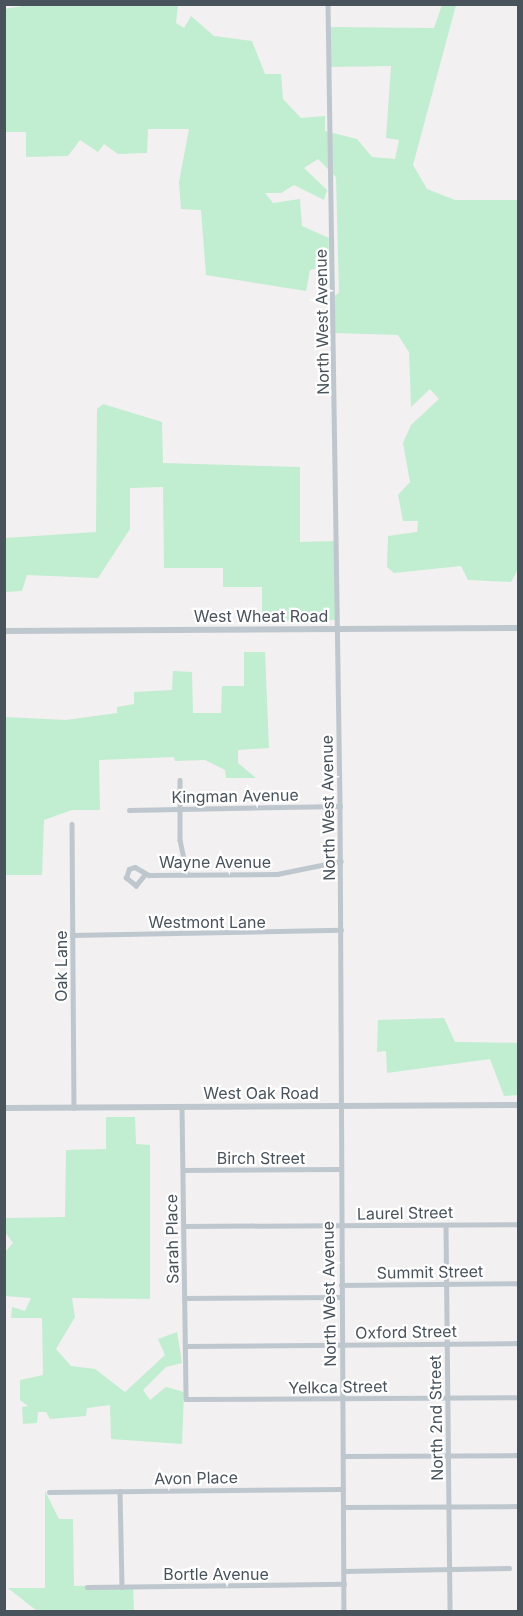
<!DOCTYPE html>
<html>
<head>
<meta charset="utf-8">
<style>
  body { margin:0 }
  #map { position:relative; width:523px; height:1616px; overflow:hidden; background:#f2f0f0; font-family:Inter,sans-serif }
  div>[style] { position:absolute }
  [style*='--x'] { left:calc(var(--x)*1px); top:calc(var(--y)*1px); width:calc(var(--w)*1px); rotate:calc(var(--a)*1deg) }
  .green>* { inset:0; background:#c1edd1 }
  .minor>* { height:4.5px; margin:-2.25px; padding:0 2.25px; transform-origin:2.25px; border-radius:2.25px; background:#bfc7ce }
  .tertiary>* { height:6px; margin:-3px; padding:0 3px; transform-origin:3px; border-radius:3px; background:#bfc7ce }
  span { translate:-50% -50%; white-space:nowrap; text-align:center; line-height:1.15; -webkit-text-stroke:4.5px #fff; paint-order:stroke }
  .street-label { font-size:16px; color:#49535c }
  .frame { position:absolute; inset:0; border:6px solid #49535c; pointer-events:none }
</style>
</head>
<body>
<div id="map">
  <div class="green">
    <i style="clip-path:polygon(35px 4px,178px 5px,176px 23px,184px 28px,191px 16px,214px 36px,252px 41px,265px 74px,281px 74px,283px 99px,301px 118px,325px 116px,325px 131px,357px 139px,372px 157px,395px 159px,399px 140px,386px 138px,391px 66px,330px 67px,329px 27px,434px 28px,442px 5px,456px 5px,413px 165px,427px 189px,455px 200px,517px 200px,518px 196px,518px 569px,511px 582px,468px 580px,461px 566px,394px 573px,387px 567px,388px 536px,417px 532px,418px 521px,403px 521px,398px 495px,410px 482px,403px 443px,411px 425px,439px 399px,430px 389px,411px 407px,409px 352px,398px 335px,334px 333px,334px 296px,339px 293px,336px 177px,318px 159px,304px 168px,327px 190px,324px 200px,294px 185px,281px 193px,265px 193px,273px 203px,300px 199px,302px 226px,329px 238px,328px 266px,310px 270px,306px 291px,206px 275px,201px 210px,181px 209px,179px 182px,189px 129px,148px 129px,147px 153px,118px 154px,104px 144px,98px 152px,80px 140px,68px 156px,26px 157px,26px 132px,5px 132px,4px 9px)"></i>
    <i style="clip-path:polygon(103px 404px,162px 422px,163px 463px,300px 467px,300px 542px,336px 541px,337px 620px,262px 621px,262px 587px,223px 587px,223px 568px,164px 568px,163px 487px,130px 488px,130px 529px,98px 578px,27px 575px,22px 591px,5px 592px,5px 538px,96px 532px,97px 409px)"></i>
    <i style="clip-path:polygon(244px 652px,265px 652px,269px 748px,238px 750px,238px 763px,256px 778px,226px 778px,225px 770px,205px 760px,175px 761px,174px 757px,99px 760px,100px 810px,72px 810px,44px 820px,42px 875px,5px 875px,5px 717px,66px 720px,117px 713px,117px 707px,134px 704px,134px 692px,172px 690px,173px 671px,192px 672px,193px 713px,221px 713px,222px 686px,244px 686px)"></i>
    <i style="clip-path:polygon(444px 1018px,455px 1042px,518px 1043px,518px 1095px,504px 1096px,490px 1059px,387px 1073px,386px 1051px,377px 1052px,378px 1020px)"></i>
    <i style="clip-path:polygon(106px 1117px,135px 1117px,136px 1144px,150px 1145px,150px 1299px,72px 1298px,75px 1317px,56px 1349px,71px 1366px,95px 1369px,125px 1392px,165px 1355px,158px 1339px,177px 1332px,182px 1363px,166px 1367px,143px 1390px,150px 1400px,166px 1387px,184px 1392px,182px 1444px,111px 1439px,110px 1405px,87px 1408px,86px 1416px,50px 1419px,46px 1412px,38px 1412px,37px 1423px,23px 1424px,22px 1407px,28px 1406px,20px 1400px,20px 1380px,43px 1375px,42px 1318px,11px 1318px,12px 1307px,25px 1311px,31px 1298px,5px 1296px,5px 1252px,13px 1243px,5px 1232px,5px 1218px,65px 1217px,66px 1150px,106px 1149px)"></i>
    <i style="clip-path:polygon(45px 1491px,59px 1519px,73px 1519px,74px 1586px,133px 1585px,134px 1611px,37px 1611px,8px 1588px,45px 1588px)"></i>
  </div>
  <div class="minor">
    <i style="--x:328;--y:4;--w:802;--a:89.14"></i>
    <i style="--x:340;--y:806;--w:806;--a:89.72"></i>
    <i style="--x:180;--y:780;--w:60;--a:90"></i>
    <i style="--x:180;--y:840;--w:35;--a:78"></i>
    <i style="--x:129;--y:810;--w:211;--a:-1.1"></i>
    <i style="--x:72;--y:824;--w:284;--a:89.6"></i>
    <i style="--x:145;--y:875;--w:14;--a:129"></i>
    <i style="--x:136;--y:886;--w:13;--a:-141"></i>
    <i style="--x:126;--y:878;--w:9;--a:-72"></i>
    <i style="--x:129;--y:869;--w:6;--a:-18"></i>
    <i style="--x:135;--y:867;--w:16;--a:30"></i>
    <i style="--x:149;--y:875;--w:128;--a:-0.4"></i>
    <i style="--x:277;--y:874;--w:65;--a:-11.5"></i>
    <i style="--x:72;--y:935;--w:269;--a:-1.1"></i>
    <i style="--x:182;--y:1107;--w:292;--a:89.2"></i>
    <i style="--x:186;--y:1399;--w:332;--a:-0.3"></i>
    <i style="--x:183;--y:1170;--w:157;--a:-0.4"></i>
    <i style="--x:446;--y:1225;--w:387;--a:89.4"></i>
    <i style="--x:184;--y:1226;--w:334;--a:-0.3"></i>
    <i style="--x:341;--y:1285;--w:177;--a:-0.6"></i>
    <i style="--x:184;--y:1298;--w:158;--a:-0.4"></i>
    <i style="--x:185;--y:1346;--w:333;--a:-0.5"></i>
    <i style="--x:343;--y:1456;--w:175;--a:-0.3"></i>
    <i style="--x:120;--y:1491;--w:96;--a:88.8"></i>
    <i style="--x:49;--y:1492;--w:294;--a:-0.6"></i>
    <i style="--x:344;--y:1507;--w:174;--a:-0.3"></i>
    <i style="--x:344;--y:1571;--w:165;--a:-1"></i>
    <i style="--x:87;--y:1587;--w:257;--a:-0.7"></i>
  </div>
  <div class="tertiary">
    <i style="--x:4;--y:631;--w:514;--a:-0.33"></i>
    <i style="--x:4;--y:1108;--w:514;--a:-0.33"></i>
  </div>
  <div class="street-label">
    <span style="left:322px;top:322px;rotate:-91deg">North West Avenue</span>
    <span style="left:261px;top:616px">West Wheat Road</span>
    <span style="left:235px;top:796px;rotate:-1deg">Kingman Avenue</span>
    <span style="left:328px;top:808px;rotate:-91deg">North West Avenue</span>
    <span style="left:215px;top:862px">Wayne Avenue</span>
    <span style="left:207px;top:922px">Westmont Lane</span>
    <span style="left:61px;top:966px;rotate:-90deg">Oak Lane</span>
    <span style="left:261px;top:1093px">West Oak Road</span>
    <span style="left:261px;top:1158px">Birch Street</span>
    <span style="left:405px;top:1213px;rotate:-1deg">Laurel Street</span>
    <span style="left:172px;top:1239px;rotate:-91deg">Sarah Place</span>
    <span style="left:430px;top:1272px;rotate:-1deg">Summit Street</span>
    <span style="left:329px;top:1294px;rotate:-91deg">North West Avenue</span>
    <span style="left:406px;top:1332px;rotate:-1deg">Oxford Street</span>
    <span style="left:338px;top:1387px;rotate:-1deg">Yelkca Street</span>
    <span style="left:436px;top:1418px;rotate:-91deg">North 2nd Street</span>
    <span style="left:196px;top:1478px;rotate:-1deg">Avon Place</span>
    <span style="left:216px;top:1574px">Bortle Avenue</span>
  </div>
  <div class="frame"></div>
</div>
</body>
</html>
